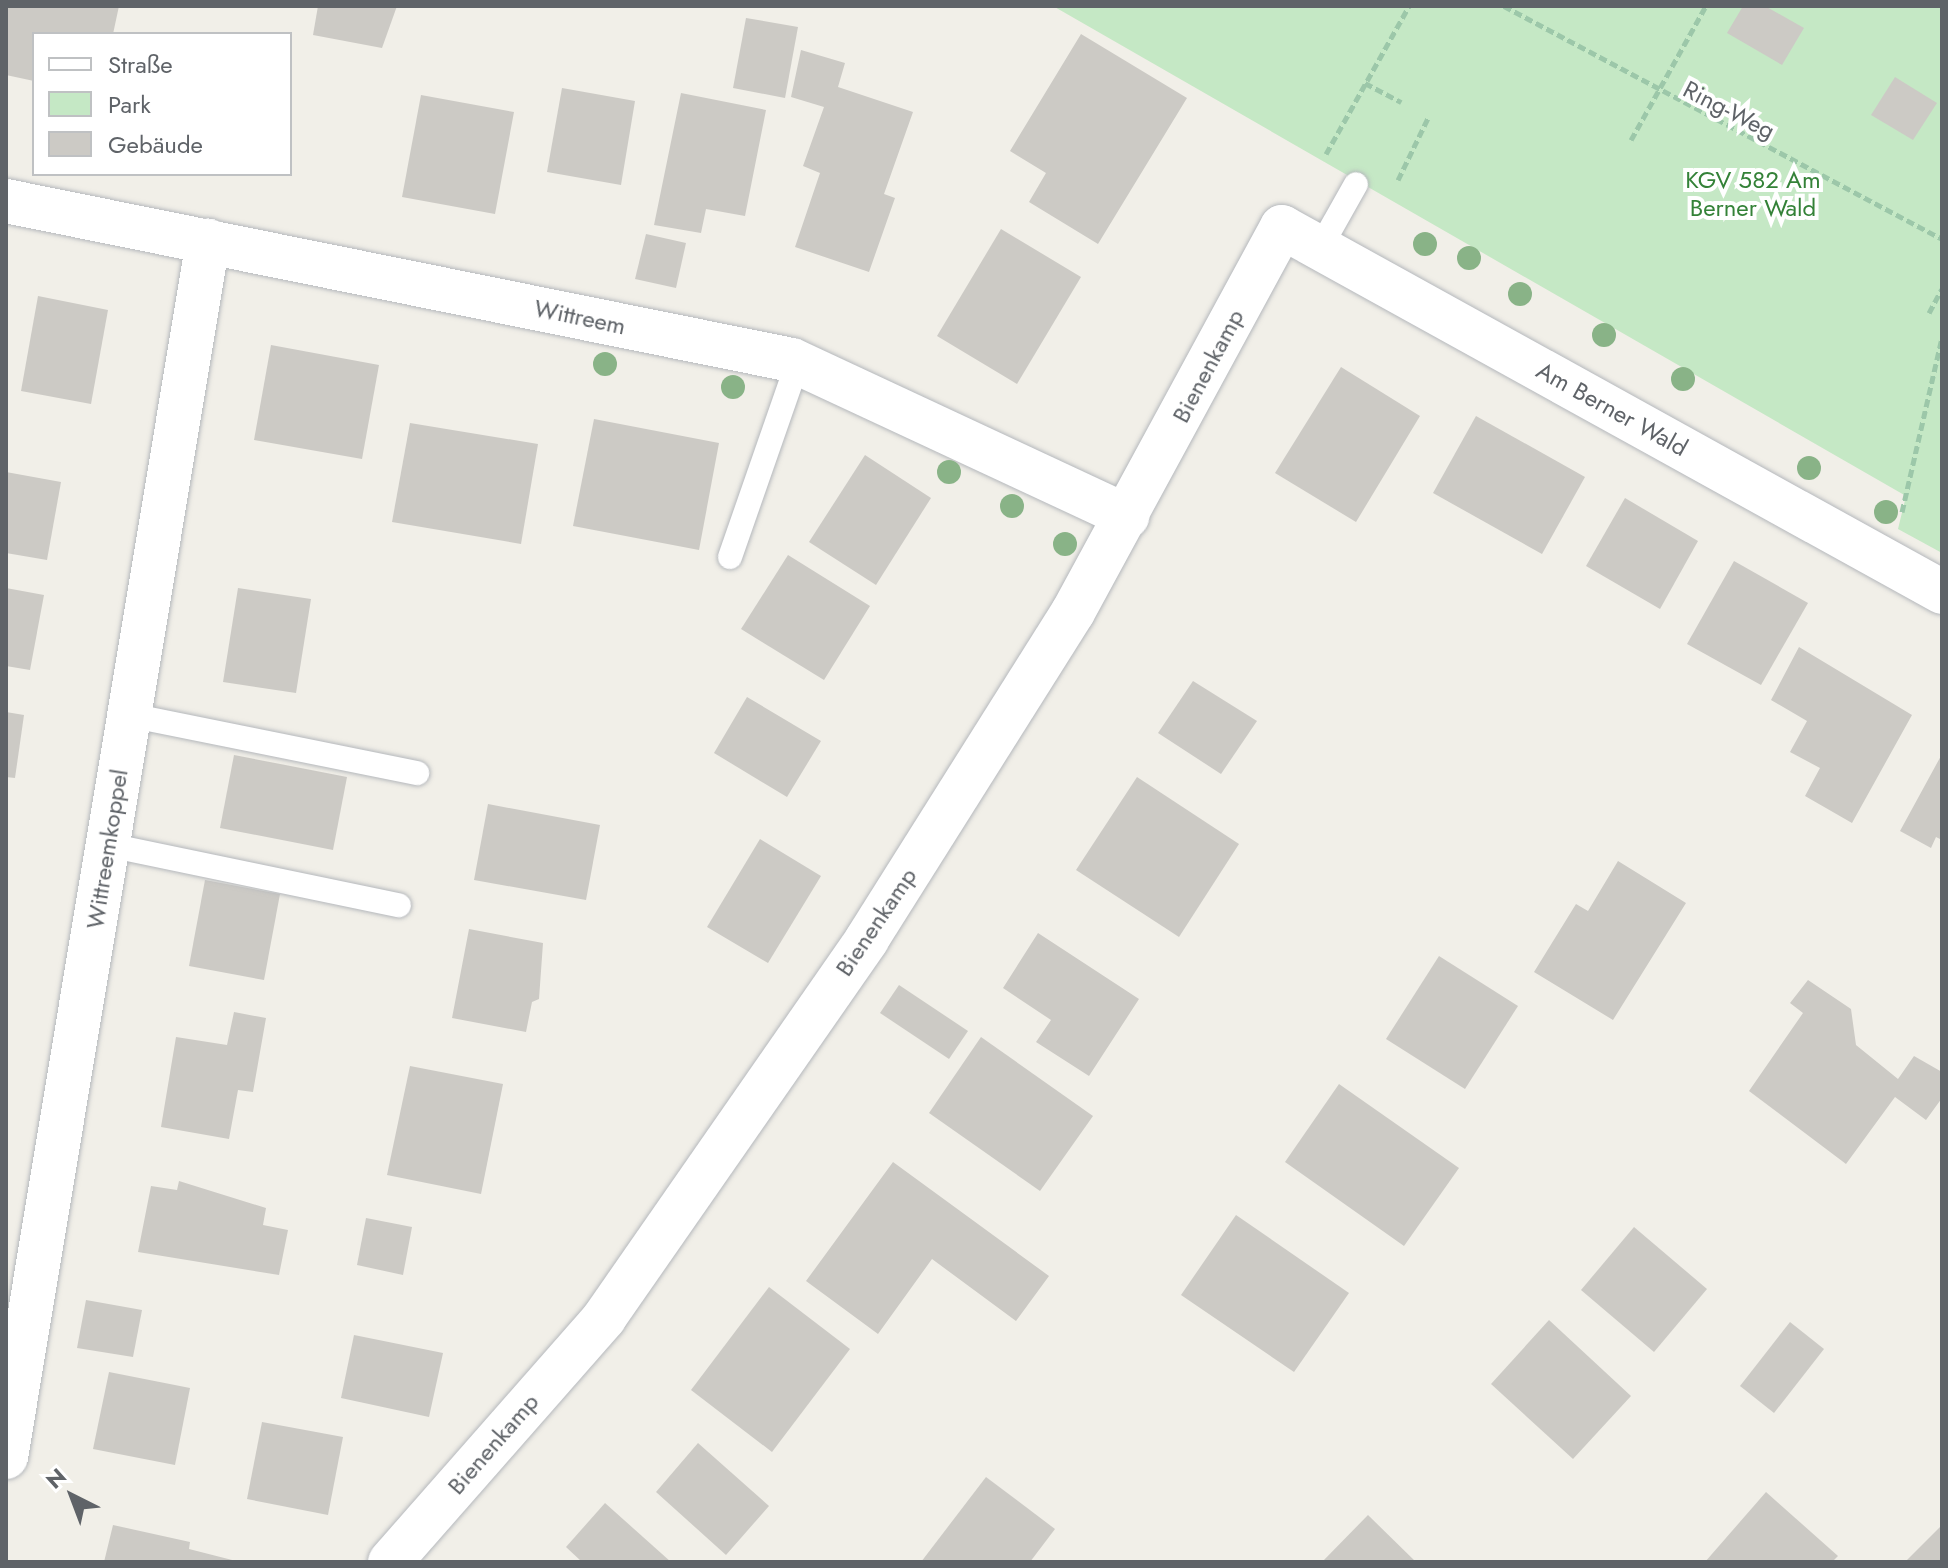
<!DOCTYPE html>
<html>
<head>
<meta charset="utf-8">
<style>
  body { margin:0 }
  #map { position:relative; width:1948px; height:1568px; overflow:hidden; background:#f1efe8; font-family:Jost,sans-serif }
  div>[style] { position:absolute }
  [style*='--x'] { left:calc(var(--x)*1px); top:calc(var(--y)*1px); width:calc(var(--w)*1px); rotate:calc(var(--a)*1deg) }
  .green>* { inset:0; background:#c5e8c5 }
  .building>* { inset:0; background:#cccac5 }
  .path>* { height:5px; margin-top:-2.5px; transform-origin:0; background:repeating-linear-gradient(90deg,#9cc7a9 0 8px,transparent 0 12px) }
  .roads { filter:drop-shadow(0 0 2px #b5b8bc) drop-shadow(0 0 2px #b5b8bc) }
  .service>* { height:24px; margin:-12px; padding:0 12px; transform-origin:12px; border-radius:12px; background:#fff }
  .minor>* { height:44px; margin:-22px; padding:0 22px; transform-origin:22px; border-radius:22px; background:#fff }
  .trees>* { width:24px; height:24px; margin:-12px; border-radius:50%; background:#89b387 }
  span { translate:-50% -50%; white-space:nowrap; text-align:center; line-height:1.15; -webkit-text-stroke:8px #fff; paint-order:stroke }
  .street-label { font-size:24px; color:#5f6368 }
  .park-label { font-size:24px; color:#348238 }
  .frame { position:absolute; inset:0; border:8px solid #5f6368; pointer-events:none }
  .legend { position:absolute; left:32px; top:32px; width:260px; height:144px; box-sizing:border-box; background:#fff; border:2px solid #bfc1c3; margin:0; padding:10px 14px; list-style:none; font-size:24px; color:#5f6368 }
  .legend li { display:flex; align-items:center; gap:16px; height:40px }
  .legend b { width:40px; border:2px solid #bfc1c3 }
  .north { position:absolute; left:32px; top:1456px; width:80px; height:80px; -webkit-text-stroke:6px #fff; paint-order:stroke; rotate:318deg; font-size:22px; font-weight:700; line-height:32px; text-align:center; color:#5f6368 }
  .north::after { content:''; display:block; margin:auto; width:28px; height:36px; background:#5f6368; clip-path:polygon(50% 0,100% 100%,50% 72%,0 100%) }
</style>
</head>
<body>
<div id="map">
  <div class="green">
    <i style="clip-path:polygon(1053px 6px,1942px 6px,1942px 553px,1898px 529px,1906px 496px)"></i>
  </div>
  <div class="building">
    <i style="clip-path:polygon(6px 6px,119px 6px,113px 34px,34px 34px,34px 81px,6px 75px)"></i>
    <i style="clip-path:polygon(318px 6px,397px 6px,382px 48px,313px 35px)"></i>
    <i style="clip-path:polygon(1743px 6px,1765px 6px,1804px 28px,1782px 65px,1727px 33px)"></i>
    <i style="clip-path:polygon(746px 18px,798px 27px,785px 98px,733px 88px)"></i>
    <i style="clip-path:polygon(1081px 34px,1187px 98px,1098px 244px,1029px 202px,1046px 173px,1010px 151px)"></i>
    <i style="clip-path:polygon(801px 50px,845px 63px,838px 87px,913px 112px,884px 194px,895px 198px,869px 272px,795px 247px,820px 173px,803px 166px,824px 107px,791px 97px)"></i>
    <i style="clip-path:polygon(1895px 77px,1937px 103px,1913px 140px,1871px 115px)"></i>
    <i style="clip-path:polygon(562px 88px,635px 101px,621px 185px,547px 172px)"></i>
    <i style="clip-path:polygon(681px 93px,766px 110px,745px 216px,706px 209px,701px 233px,654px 225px)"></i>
    <i style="clip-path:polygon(421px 95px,514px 112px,495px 214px,402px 197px)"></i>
    <i style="clip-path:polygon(1001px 229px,1081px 277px,1017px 384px,937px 336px)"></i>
    <i style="clip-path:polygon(646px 234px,686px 243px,676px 288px,635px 279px)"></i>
    <i style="clip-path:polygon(38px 296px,108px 310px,91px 404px,21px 391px)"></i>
    <i style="clip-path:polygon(271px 345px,379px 365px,362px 459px,254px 440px)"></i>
    <i style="clip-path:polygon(1341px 367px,1420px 416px,1356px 522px,1275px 473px)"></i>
    <i style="clip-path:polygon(1476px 416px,1585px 477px,1542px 554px,1433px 493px)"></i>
    <i style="clip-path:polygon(594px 419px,719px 443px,699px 550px,573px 526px)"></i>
    <i style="clip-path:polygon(410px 423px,538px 444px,521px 544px,392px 522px)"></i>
    <i style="clip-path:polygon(865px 455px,931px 498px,876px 585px,809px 542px)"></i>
    <i style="clip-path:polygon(6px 472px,61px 482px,47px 560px,6px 553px)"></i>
    <i style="clip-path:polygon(1625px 498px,1698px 541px,1660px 609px,1586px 566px)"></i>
    <i style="clip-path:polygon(788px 555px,870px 606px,824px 680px,741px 629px)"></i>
    <i style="clip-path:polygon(1734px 561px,1808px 603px,1761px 685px,1687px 644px)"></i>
    <i style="clip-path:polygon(6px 588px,44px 595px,30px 670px,6px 666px)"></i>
    <i style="clip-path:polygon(238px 588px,311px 599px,296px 693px,223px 682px)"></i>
    <i style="clip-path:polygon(1799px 647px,1912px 715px,1852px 823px,1805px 796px,1820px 768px,1790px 752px,1807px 721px,1771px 700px)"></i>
    <i style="clip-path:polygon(1193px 681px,1257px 721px,1221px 774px,1158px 733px)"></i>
    <i style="clip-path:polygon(747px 697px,821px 741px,787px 797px,714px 753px)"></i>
    <i style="clip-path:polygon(6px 712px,24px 715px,15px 778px,6px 777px)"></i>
    <i style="clip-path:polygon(1942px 754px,1942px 840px,1936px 837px,1931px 848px,1900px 831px)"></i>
    <i style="clip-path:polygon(234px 755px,347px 777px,333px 850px,220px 828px)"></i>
    <i style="clip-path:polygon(1137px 777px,1239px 844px,1179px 937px,1076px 870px)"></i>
    <i style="clip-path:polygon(488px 804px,600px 825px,586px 900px,474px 880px)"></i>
    <i style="clip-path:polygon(760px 839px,821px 876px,768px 963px,707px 927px)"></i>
    <i style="clip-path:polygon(1618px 861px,1686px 903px,1613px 1020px,1534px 972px,1576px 904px,1588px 911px)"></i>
    <i style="clip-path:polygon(205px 880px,280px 894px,264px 980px,189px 966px)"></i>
    <i style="clip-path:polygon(469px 929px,543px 943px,539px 999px,532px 1002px,526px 1032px,452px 1018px)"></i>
    <i style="clip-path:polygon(1038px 933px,1139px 999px,1089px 1076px,1036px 1042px,1051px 1020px,1003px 988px)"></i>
    <i style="clip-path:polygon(1439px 956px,1518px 1006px,1465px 1089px,1386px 1039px)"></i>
    <i style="clip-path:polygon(1808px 980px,1851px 1009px,1856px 1045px,1898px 1079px,1914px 1056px,1942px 1072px,1942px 1098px,1926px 1120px,1895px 1097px,1846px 1164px,1749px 1091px,1803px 1013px,1790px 1003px)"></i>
    <i style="clip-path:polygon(899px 985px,968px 1031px,949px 1059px,880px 1013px)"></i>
    <i style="clip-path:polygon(234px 1012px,266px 1018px,253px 1092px,238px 1090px,229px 1139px,161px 1127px,176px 1037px,227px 1045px)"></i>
    <i style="clip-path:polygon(981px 1037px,1093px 1116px,1040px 1191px,929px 1113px)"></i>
    <i style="clip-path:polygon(410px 1066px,503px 1084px,481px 1194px,387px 1175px)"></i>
    <i style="clip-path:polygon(1339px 1084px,1459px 1168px,1404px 1246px,1285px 1162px)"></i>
    <i style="clip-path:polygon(893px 1162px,1049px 1276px,1016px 1321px,932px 1259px,878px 1334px,806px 1281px)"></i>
    <i style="clip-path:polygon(179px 1181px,266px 1208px,263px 1225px,288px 1230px,279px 1275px,138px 1252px,151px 1186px,177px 1190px)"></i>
    <i style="clip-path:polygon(1236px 1215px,1349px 1293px,1294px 1372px,1181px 1295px)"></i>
    <i style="clip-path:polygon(366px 1218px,412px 1227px,403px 1275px,357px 1265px)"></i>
    <i style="clip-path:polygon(1634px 1227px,1707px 1289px,1654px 1352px,1581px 1290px)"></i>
    <i style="clip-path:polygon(769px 1287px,850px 1349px,772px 1452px,691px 1390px)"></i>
    <i style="clip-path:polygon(86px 1300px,142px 1310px,133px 1357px,77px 1348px)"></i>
    <i style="clip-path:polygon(1549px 1320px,1631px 1396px,1573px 1459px,1491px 1384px)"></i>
    <i style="clip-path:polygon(1790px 1322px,1824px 1349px,1774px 1413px,1740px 1386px)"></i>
    <i style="clip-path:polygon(354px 1335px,443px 1353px,429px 1417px,341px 1398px)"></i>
    <i style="clip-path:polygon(109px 1372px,190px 1388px,175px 1465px,93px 1449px)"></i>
    <i style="clip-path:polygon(262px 1422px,343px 1437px,328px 1515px,247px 1499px)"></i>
    <i style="clip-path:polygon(698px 1443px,769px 1506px,726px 1555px,656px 1492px)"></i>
    <i style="clip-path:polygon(986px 1477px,1055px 1529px,1030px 1562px,921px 1562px)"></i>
    <i style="clip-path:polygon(1766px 1492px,1838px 1556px,1832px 1562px,1705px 1562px)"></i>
    <i style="clip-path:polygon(605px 1503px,671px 1562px,582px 1562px,566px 1547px)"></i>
    <i style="clip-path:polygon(1368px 1515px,1416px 1562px,1322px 1562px)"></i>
    <i style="clip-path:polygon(113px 1525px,190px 1542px,189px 1549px,240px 1562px,104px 1562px)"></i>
    <i style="clip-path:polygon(1942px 1525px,1942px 1562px,1909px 1562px,1907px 1560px)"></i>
  </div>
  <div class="path">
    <i style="--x:1504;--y:6;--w:496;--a:28"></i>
    <i style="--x:1365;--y:83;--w:41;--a:27.8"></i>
    <i style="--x:1631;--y:140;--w:154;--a:-60.8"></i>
    <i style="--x:1326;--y:154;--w:170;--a:-60.7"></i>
    <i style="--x:1398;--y:180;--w:71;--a:-64.2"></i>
    <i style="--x:1929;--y:313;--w:27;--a:-62"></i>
    <i style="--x:1902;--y:512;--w:179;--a:-77.1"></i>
  </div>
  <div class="roads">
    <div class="service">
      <i style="--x:1320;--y:248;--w:73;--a:-60.6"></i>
      <i style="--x:730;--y:557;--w:207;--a:-70.8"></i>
      <i style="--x:129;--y:715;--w:294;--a:11.4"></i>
      <i style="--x:108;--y:845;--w:297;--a:11.7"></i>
    </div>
    <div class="minor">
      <i style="--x:6;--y:201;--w:802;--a:11.44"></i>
      <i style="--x:792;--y:360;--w:370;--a:25"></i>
      <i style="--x:6;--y:1457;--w:1233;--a:-80.57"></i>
      <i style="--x:390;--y:1562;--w:325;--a:-48.7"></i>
      <i style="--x:604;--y:1318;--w:461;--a:-55.2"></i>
      <i style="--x:867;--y:939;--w:386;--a:-57.8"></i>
      <i style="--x:1073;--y:612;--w:438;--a:-61.5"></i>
      <i style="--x:1282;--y:227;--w:754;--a:28.94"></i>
    </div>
  </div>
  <div class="trees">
    <i style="left:1425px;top:244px"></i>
    <i style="left:1469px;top:258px"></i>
    <i style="left:1520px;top:294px"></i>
    <i style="left:1604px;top:335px"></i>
    <i style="left:605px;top:364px"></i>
    <i style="left:1683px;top:379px"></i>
    <i style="left:733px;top:387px"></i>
    <i style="left:1809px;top:468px"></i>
    <i style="left:949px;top:472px"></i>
    <i style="left:1012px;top:506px"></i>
    <i style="left:1886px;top:512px"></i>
    <i style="left:1065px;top:544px"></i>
  </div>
  <div class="street-label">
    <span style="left:1729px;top:110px;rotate:27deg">Ring-Weg</span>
    <span style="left:580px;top:317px;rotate:12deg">Wittreem</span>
    <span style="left:1208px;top:366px;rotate:-62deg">Bienenkamp</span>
    <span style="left:1612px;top:409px;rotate:29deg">Am Berner Wald</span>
    <span style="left:107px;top:849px;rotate:-81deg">Wittreemkoppel</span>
    <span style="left:876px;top:922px;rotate:-56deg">Bienenkamp</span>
    <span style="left:493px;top:1444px;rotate:-49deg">Bienenkamp</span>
  </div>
  <div class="park-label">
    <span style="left:1753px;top:194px">KGV 582 Am<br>Berner Wald</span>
  </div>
  <div class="frame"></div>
  <ul class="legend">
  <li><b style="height:10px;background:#fff"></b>Straße</li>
  <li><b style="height:22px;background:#c5e8c5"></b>Park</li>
  <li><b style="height:22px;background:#cccac5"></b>Gebäude</li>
  </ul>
  <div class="north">N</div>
</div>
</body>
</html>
